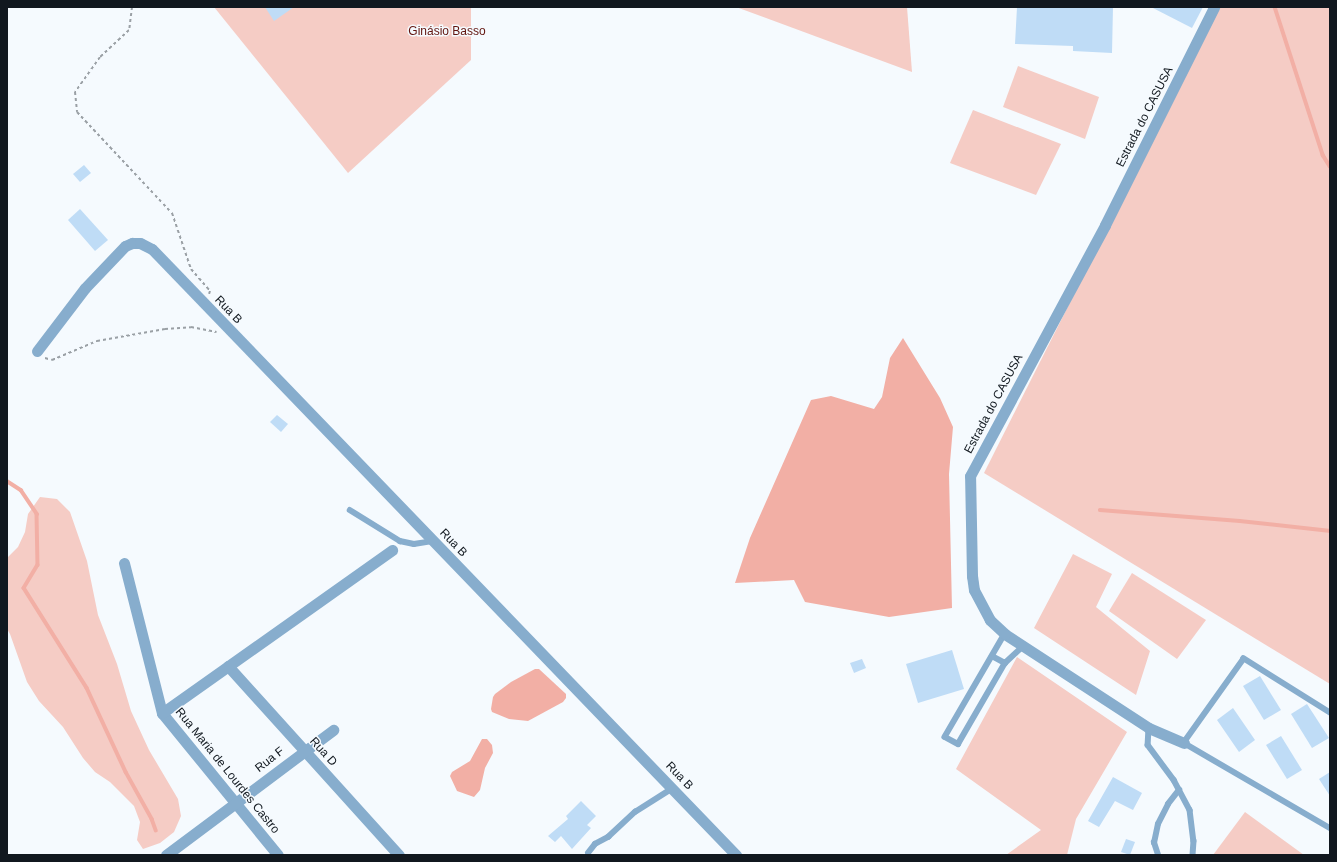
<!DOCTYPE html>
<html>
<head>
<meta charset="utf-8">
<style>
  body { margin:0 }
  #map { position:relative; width:1337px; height:862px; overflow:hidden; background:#f5fafe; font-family:Arial,sans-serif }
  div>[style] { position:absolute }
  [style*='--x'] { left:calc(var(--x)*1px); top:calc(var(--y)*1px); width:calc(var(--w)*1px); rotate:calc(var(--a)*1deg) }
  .green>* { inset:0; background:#f5ccc5 }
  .water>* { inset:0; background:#f2afa5 }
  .stream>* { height:3.5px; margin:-1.75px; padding:0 1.75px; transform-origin:1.75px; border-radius:1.75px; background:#f2afa5 }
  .building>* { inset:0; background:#bfdcf6 }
  .path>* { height:2px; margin-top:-1px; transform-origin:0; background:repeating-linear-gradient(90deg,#9aa0a5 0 3px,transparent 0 6px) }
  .service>* { height:5.5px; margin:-2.75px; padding:0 2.75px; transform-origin:2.75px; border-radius:2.75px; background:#87adcd }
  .minor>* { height:11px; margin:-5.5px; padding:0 5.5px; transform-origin:5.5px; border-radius:5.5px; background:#87adcd }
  span { translate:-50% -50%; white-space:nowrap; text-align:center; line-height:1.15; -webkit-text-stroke:3px #f5fafe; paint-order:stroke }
  .park-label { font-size:12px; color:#62150f }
  .street-label { font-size:12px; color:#11181f }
  .frame { position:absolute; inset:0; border:8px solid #11181f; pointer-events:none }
</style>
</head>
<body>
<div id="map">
  <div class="green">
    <i style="clip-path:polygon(214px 7px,471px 7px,471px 60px,348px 173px)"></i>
    <i style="clip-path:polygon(736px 7px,907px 7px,912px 72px)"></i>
    <i style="clip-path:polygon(1219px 7px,1330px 7px,1330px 684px,984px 473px)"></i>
    <i style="clip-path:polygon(1018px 66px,1099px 97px,1085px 139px,1003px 107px)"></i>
    <i style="clip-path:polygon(973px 110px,1061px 144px,1036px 195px,950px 163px)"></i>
    <i style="clip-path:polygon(40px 497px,57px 499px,70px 512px,87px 561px,98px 615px,117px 664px,131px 711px,149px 750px,178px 799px,181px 816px,174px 832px,160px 843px,143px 849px,137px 840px,140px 822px,134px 806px,110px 782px,95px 772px,83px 758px,63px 727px,39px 701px,27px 682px,10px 634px,7px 629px,7px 558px,18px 547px,25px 532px,28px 514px)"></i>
    <i style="clip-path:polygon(1073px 554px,1112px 574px,1096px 607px,1150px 651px,1136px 695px,1034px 628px)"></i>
    <i style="clip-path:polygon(1132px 573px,1206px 620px,1177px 659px,1109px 611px)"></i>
    <i style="clip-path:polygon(1017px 657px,1127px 732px,1076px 819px,1067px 855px,1006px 855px,1041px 830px,956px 769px)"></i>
    <i style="clip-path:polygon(1245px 812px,1304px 855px,1213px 855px)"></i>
  </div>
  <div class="water">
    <i style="clip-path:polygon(903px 338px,940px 398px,953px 427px,949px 474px,952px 608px,889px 617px,805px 602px,794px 580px,735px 583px,750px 538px,811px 400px,831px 396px,874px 409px,882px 397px,890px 358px)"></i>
    <i style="clip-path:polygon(535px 669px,539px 669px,566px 694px,566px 698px,563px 702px,528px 721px,509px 719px,492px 712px,491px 709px,493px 697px,495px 694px,511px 682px)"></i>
    <i style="clip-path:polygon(482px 739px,487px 739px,492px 745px,493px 753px,485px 768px,480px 790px,474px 797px,457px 791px,450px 776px,452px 772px,470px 761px)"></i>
  </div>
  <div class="stream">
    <i style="--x:1275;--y:7;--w:156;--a:72"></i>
    <i style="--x:1323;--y:155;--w:13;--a:58"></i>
    <i style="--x:7;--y:481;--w:17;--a:33"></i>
    <i style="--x:21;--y:490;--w:29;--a:56"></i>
    <i style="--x:37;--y:514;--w:51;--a:88.9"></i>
    <i style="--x:38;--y:565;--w:27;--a:121"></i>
    <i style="--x:24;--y:588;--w:118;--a:57.8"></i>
    <i style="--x:87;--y:688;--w:93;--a:65.1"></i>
    <i style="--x:126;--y:772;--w:54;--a:61"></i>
    <i style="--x:152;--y:819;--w:12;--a:70"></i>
    <i style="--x:1100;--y:510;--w:140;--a:4.5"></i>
    <i style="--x:1240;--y:521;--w:91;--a:6.3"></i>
  </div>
  <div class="building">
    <i style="clip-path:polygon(265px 7px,294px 7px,274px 21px)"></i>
    <i style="clip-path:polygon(1017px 7px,1113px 7px,1112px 53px,1073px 51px,1073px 46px,1015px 44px)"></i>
    <i style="clip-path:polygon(1151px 7px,1203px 7px,1192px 28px)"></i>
    <i style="clip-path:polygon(84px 165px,91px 173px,80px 182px,73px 174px)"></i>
    <i style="clip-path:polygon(80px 209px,108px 240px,95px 251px,68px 220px)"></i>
    <i style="clip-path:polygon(277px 415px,288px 424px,281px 432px,270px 422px)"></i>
    <i style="clip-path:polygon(952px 650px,964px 689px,918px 703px,906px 664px)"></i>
    <i style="clip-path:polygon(862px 659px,866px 668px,854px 673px,850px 663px)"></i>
    <i style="clip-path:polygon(1260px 676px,1281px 710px,1264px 720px,1243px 686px)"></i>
    <i style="clip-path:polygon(1307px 704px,1329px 738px,1312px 748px,1291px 714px)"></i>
    <i style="clip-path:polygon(1233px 708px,1255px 740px,1239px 752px,1217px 720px)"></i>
    <i style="clip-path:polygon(1281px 736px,1302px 770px,1287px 779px,1266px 745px)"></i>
    <i style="clip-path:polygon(1330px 772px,1330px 796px,1319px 779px)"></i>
    <i style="clip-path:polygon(1113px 777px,1142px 793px,1133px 810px,1115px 801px,1099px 827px,1088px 821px)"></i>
    <i style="clip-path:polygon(581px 801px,596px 816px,587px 825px,591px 828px,572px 849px,561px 836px,555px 842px,548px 836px,568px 819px,566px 816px)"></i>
    <i style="clip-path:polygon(1126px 839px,1135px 842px,1130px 855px,1121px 852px)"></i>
  </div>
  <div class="path">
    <i style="--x:132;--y:7;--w:23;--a:97"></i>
    <i style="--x:129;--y:30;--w:40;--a:137"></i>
    <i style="--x:100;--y:57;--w:43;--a:125.5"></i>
    <i style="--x:75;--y:92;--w:20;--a:84"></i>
    <i style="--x:77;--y:112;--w:139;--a:46.8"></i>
    <i style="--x:172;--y:213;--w:59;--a:71.3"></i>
    <i style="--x:191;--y:269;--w:29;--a:49"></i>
    <i style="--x:210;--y:291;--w:3;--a:108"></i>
    <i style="--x:45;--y:358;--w:7;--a:16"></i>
    <i style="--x:52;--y:360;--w:49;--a:-22.9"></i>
    <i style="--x:97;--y:341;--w:69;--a:-10"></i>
    <i style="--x:165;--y:329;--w:26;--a:-4"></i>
    <i style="--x:191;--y:327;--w:26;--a:11"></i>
    <i style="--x:7;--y:406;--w:1;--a:-90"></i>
  </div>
  <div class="service">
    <i style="--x:350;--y:510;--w:59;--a:31.8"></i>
    <i style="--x:400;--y:541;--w:14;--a:12"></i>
    <i style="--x:414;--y:544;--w:18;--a:-9"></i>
    <i style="--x:1005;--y:634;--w:119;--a:120.2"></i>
    <i style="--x:945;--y:737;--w:15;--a:28"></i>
    <i style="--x:958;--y:744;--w:94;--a:-59.9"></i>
    <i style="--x:1005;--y:663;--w:25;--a:-43"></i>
    <i style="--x:992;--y:656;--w:15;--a:28"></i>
    <i style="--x:1330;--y:713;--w:102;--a:-147.9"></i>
    <i style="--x:1244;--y:659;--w:103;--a:125.5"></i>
    <i style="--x:1184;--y:743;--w:169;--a:30.2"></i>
    <i style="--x:1149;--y:728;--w:17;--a:93"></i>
    <i style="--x:1148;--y:745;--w:44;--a:53.4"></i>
    <i style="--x:1174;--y:780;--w:34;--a:62"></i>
    <i style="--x:1190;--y:810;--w:31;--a:83"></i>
    <i style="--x:1194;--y:841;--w:14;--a:94"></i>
    <i style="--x:588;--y:853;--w:11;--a:-52"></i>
    <i style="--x:595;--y:844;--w:15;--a:-28"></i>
    <i style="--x:608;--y:837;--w:37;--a:-43"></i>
    <i style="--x:635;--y:812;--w:45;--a:-32.3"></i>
    <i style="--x:1158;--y:855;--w:13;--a:-108"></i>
    <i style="--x:1154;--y:843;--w:19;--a:-78"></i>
    <i style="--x:1158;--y:824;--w:22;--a:-63"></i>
    <i style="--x:1168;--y:804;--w:18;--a:-52"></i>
  </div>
  <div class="minor">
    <i style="--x:37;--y:351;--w:79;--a:-52.7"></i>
    <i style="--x:85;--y:288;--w:58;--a:-46.4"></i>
    <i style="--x:125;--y:246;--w:8;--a:-23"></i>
    <i style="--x:132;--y:243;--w:8;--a:0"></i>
    <i style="--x:140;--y:243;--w:13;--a:27"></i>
    <i style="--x:152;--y:249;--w:842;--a:46.06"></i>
    <i style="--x:124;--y:563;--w:155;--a:75.8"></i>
    <i style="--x:162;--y:713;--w:183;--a:50.8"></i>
    <i style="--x:228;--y:666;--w:255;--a:47.9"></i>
    <i style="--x:162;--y:713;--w:282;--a:-35.3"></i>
    <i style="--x:1184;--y:743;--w:38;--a:-157"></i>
    <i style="--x:1149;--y:728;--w:172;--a:-146.9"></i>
    <i style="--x:1005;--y:634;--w:21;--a:-137"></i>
    <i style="--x:990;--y:620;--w:34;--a:-118"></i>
    <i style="--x:974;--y:590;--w:14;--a:-98"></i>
    <i style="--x:972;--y:576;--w:100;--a:-91.1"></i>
    <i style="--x:970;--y:476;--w:285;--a:-61.7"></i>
    <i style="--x:1105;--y:225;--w:244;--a:-63.4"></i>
    <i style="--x:166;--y:855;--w:209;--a:-36.8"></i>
  </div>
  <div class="park-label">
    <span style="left:447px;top:32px">Ginásio Basso</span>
  </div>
  <div class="street-label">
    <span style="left:1145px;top:117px;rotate:-63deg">Estrada do CASUSA</span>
    <span style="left:228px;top:310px;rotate:46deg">Rua B</span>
    <span style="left:994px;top:404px;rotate:-62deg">Estrada do CASUSA</span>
    <span style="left:453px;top:543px;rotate:46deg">Rua B</span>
    <span style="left:323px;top:752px;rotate:48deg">Rua D</span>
    <span style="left:270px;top:760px;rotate:-38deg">Rua F</span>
    <span style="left:227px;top:771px;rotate:51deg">Rua Maria de Lourdes Castro</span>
    <span style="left:679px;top:776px;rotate:46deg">Rua B</span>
  </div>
  <div class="frame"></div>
</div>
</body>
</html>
